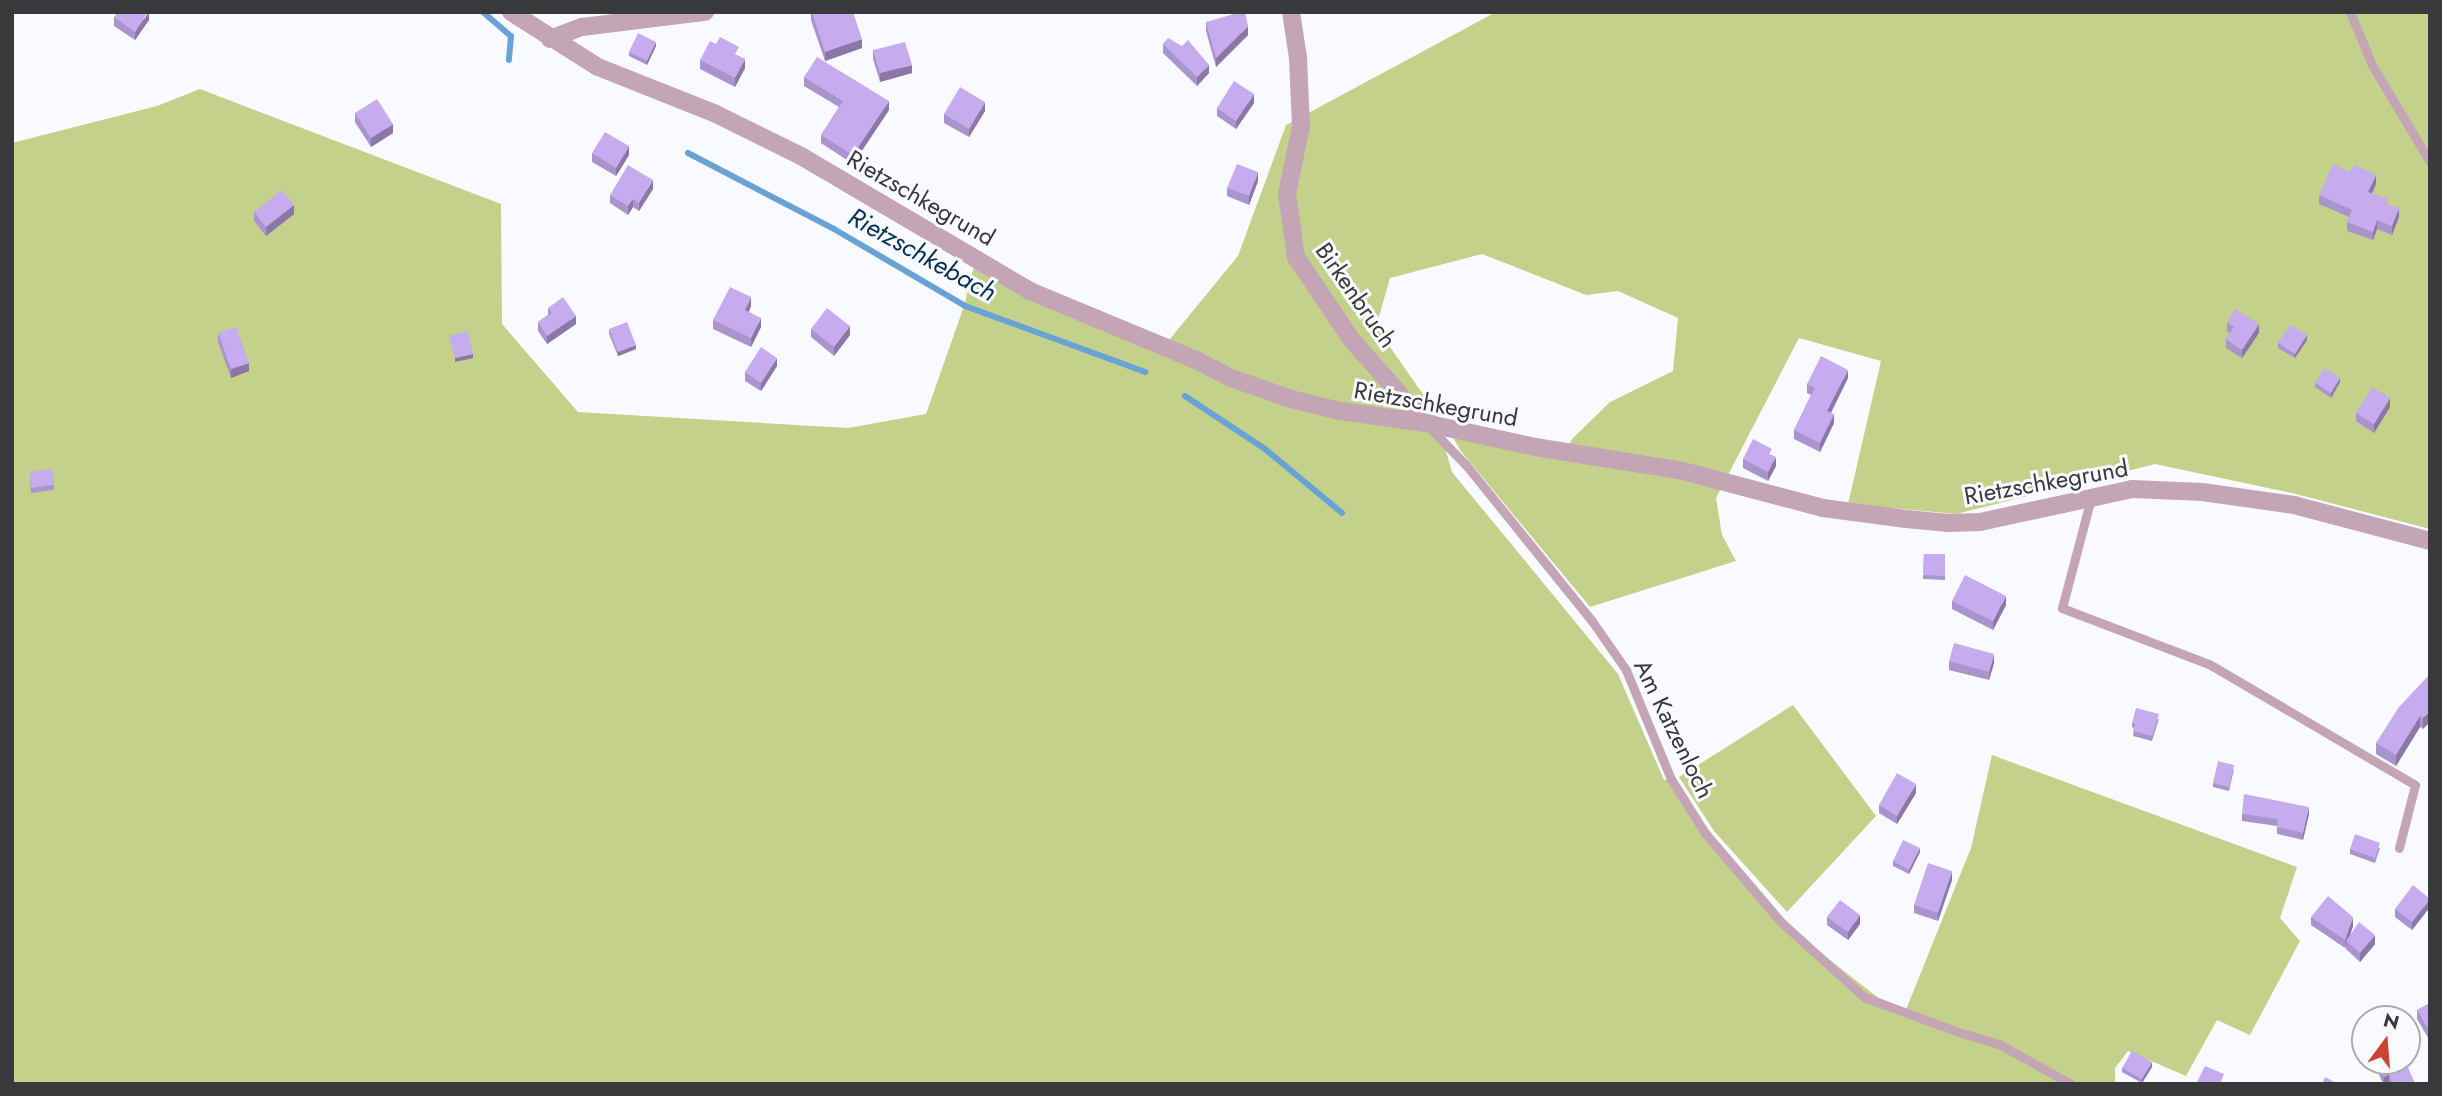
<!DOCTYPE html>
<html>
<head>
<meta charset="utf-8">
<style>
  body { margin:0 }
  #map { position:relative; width:2442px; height:1096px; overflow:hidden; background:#f9faff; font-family:Jost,sans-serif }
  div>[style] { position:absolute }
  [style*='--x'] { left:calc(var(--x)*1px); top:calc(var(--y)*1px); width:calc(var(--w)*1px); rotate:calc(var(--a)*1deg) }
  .green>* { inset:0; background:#c4d18b }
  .stream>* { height:6px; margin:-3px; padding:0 3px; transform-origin:3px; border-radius:3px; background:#69a3d5 }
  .lane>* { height:9px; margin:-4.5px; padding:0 4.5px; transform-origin:4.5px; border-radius:4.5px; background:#c4a5b6 }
  .street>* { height:18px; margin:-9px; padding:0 9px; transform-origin:9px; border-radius:9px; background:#c4a5b6 }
  .wall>* { inset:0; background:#aa94cd }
  .shaded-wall>* { inset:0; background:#8b78a7 }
  .building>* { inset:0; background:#c6acee }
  span { translate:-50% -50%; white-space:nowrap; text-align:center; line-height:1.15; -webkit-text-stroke:6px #f9faff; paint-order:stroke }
  .street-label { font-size:24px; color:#38393b }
  .water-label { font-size:26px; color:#033252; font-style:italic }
  .frame { position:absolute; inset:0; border:14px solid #38393b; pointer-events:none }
  .north { position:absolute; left:2351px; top:1005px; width:70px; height:70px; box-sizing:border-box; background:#f9faff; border:2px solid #acadb1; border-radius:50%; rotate:16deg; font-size:19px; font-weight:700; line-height:28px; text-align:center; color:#38393b }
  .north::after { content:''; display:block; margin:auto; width:24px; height:32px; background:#cf4236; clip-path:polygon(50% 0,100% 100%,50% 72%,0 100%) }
</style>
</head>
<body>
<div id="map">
  <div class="green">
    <i style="clip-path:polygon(1496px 12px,2430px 12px,2430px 529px,2296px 494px,2155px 464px,1956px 514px,1848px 504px,1881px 361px,1799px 338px,1716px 498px,1722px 535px,1736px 561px,1590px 607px,1460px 450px,1452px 435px,1562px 459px,1572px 439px,1610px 402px,1673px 371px,1678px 318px,1618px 291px,1586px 295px,1482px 254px,1390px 278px,1376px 327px,1434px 410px,1452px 472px,1618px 674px,1664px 780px,1671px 779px,1705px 833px,1781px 922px,1903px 1017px,1971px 848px,1992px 755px,2297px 867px,2280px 918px,2300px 941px,2250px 1035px,2217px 1020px,2186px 1076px,2128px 1051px,2115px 1068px,2115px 1084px,12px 1084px,12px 143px,157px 106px,200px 89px,501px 204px,502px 324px,578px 412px,848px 428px,926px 414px,964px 306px,976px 258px,1165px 345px,1238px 256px,1286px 125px)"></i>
    <i style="clip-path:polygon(1793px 705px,1876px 816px,1787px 912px,1714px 831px,1679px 777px)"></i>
  </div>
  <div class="stream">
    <i style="--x:483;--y:12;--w:37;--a:41"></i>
    <i style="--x:511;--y:36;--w:24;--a:95"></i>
    <i style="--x:688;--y:153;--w:165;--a:27.5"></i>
    <i style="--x:834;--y:229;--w:152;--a:30.4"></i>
    <i style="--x:965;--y:306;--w:192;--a:20.1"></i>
    <i style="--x:1185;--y:396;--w:96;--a:33.5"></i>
    <i style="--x:1265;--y:449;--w:100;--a:39.7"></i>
  </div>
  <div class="lane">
    <i style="--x:2350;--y:12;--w:57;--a:67.5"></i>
    <i style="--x:2372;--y:65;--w:113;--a:59.1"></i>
    <i style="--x:1429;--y:427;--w:53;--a:45.8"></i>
    <i style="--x:1466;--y:465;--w:201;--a:51.1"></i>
    <i style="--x:1592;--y:621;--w:60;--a:55.2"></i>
    <i style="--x:1626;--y:670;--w:118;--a:67.6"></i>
    <i style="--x:1671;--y:779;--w:64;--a:57.8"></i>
    <i style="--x:1705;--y:833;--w:117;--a:49.5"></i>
    <i style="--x:1781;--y:922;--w:112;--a:42.1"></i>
    <i style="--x:1864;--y:997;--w:100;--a:20.4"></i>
    <i style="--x:1958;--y:1032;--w:43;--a:16.3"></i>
    <i style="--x:1999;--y:1044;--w:82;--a:29.1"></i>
    <i style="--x:2091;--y:498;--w:114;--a:104.8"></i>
    <i style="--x:2062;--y:608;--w:157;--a:20.9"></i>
    <i style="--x:2209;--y:664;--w:239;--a:30.4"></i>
    <i style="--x:2415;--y:785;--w:65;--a:104.3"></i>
  </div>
  <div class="street">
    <i style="--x:511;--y:12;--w:103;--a:32.3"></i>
    <i style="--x:598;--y:67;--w:127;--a:21.7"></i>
    <i style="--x:716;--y:114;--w:95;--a:26.3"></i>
    <i style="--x:801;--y:156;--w:266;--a:30.5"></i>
    <i style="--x:1030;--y:291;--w:180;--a:22.6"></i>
    <i style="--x:1196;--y:360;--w:39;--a:27"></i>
    <i style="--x:1231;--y:378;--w:64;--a:19.3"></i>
    <i style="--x:1291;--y:399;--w:50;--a:13.8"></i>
    <i style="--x:1340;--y:411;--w:86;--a:8"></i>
    <i style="--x:1425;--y:423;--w:113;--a:12.3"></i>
    <i style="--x:1535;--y:447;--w:150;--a:9.2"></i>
    <i style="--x:1683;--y:471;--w:145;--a:14.8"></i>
    <i style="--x:1823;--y:508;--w:84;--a:7.5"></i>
    <i style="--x:1906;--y:519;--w:43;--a:5.3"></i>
    <i style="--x:1949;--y:523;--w:31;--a:-2"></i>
    <i style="--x:1980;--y:522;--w:156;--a:-12.2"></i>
    <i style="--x:2132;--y:489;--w:70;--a:2.5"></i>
    <i style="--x:2202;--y:492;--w:93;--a:8"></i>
    <i style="--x:2294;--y:505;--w:141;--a:14.8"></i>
    <i style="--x:1291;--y:12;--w:47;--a:81.3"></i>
    <i style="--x:1298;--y:58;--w:68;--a:87.5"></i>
    <i style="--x:1301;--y:126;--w:69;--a:101.6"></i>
    <i style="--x:1287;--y:194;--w:64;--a:81.9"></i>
    <i style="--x:1296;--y:257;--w:99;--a:56.1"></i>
    <i style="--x:1351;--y:339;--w:112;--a:48.6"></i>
    <i style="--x:550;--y:39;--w:34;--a:-21"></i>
    <i style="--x:582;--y:27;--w:124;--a:-7"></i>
  </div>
  <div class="wall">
    <i style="clip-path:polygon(811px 12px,862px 48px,825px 61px,811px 20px)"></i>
    <i style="clip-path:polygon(114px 17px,149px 20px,135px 40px,114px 26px)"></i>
    <i style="clip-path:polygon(1206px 22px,1248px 35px,1216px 67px,1206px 31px)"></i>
    <i style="clip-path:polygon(1163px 44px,1182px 46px,1209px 73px,1197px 86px,1163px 53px)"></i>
    <i style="clip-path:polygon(656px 46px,647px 65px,629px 56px,629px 52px)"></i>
    <i style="clip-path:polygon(873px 50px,912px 73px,880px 82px,873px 59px)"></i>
    <i style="clip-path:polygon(739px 56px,745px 68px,735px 87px,700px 69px,700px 60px)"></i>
    <i style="clip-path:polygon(804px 77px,889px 110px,853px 164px,821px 143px,821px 135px,839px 107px,804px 86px)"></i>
    <i style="clip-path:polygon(1254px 103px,1236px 129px,1217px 116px,1217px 108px)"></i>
    <i style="clip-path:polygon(985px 111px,969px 137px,944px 123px,944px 114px)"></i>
    <i style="clip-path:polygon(355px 113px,393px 133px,371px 147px,355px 122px)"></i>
    <i style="clip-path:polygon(592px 153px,629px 155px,616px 176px,592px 162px)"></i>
    <i style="clip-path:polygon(1258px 181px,1249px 205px,1227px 196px,1227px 188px)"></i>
    <i style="clip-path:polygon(2376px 184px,2372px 194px,2388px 204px,2399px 217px,2392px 235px,2377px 229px,2373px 240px,2347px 231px,2347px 222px,2349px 217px,2319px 204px,2319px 195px)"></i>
    <i style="clip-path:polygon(653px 189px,639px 211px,633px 207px,628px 215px,610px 203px,610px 195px)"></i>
    <i style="clip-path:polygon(254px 212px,294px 214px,266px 236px,254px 221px)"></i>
    <i style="clip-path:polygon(751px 306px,749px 312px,761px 327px,751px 347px,713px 329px,713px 320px)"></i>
    <i style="clip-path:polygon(548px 308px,576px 324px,547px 344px,538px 331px,538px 322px,548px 315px)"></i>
    <i style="clip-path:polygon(2227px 322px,2259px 333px,2242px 358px,2226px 348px,2226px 339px,2230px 333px,2227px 331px)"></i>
    <i style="clip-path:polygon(609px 329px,636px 349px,618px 356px,609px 334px)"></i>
    <i style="clip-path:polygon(811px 329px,850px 335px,834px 356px,811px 337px)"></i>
    <i style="clip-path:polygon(218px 333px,249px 371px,231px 378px,218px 342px)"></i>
    <i style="clip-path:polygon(2307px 340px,2295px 358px,2278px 348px,2278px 343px)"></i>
    <i style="clip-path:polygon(777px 366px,761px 391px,745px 381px,745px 372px)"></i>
    <i style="clip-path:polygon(1848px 378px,1831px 413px,1834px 423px,1820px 452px,1794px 439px,1794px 430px,1811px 395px,1807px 393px,1807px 384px)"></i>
    <i style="clip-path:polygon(2340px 382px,2331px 398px,2315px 387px,2315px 383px)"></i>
    <i style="clip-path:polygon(2390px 407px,2374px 433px,2356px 421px,2356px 413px)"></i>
    <i style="clip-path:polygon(1772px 455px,1776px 466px,1768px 481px,1743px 468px,1743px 459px)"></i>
    <i style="clip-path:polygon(30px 476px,54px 485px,54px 490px,31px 493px)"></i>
    <i style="clip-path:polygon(1924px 554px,1945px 554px,1945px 580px,1923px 579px)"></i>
    <i style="clip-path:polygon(1952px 601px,2006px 605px,1993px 630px,1952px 609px)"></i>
    <i style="clip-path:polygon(1949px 661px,1994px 663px,1989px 680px,1949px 670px)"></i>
    <i style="clip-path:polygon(2430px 674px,2423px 729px,2420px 727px,2396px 766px,2376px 754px,2376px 743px)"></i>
    <i style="clip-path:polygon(2159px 719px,2152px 741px,2133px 736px,2134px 728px,2132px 727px,2132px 723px)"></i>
    <i style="clip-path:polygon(2234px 769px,2229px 791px,2213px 787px,2213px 783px)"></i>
    <i style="clip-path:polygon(1916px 793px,1897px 824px,1879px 813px,1879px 805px)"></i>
    <i style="clip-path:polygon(2242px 814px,2309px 814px,2303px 840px,2277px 834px,2277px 826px,2242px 821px)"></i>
    <i style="clip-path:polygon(2380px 848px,2375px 863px,2350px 854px,2350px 849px)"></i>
    <i style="clip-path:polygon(1920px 852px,1909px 874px,1893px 866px,1893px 861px)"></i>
    <i style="clip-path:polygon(1952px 880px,1938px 921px,1914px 913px,1914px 905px)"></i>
    <i style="clip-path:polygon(2430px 907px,2412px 930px,2395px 917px,2395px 909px)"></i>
    <i style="clip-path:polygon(1827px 917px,1860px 924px,1848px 940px,1827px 925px)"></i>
    <i style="clip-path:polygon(2311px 917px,2353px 926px,2350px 935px,2375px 944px,2360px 962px,2346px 949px,2346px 946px,2345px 948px,2311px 925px)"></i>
    <i style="clip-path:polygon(2430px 1003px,2430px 1041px,2417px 1019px,2417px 1010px)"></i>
    <i style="clip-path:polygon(2376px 1061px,2405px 1061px,2415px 1084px,2389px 1084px,2389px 1082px,2383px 1084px,2376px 1067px)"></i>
    <i style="clip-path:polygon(2152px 1067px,2142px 1083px,2122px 1072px,2122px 1068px)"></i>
  </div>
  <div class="shaded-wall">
    <i style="clip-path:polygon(149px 12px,149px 20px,135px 40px,135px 32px)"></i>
    <i style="clip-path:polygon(1248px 26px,1248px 35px,1216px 67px,1216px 58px)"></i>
    <i style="clip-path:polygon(862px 39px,862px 48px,825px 61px,825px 52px)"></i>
    <i style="clip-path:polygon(656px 42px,656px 46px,647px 65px,647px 61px)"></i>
    <i style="clip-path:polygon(745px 59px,745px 68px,735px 87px,735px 78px)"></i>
    <i style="clip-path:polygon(912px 65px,912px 73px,880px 82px,880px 73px)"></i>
    <i style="clip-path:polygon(1209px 65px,1209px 73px,1197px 86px,1197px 77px)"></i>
    <i style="clip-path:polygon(1254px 94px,1254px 103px,1236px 129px,1236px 121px)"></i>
    <i style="clip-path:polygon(889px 101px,889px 110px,853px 164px,853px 155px)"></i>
    <i style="clip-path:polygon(985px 102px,985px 111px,969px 137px,969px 129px)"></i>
    <i style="clip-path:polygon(393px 124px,393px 133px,371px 147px,371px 138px)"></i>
    <i style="clip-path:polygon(629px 146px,629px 155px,616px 176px,616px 168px)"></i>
    <i style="clip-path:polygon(1258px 172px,1258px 181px,1249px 205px,1249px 196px)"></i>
    <i style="clip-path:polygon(2376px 175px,2376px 184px,2368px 201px,2368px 192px)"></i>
    <i style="clip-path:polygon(653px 180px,653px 189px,639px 211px,639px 203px)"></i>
    <i style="clip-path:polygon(633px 199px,633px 207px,628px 215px,628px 206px)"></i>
    <i style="clip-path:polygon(294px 205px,294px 214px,266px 236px,266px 227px)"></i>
    <i style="clip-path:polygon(2399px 208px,2399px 217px,2392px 235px,2392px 226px)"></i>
    <i style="clip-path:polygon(2377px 220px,2377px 229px,2373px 240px,2373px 232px)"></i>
    <i style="clip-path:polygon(751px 297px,751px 306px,745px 319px,745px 310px)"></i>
    <i style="clip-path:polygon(576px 316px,576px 324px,547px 344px,547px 336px)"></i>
    <i style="clip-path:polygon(761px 318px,761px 327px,751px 347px,751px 338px)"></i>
    <i style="clip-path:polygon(2259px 324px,2259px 333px,2242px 358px,2242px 350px)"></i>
    <i style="clip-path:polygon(850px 326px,850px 335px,834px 356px,834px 347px)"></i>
    <i style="clip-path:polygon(2307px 335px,2307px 340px,2295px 358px,2295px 354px)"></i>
    <i style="clip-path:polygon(636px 345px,636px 349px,618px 356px,618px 352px)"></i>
    <i style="clip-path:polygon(473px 354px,473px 358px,455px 362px,455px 358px)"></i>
    <i style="clip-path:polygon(777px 358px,777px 366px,761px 391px,761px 383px)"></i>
    <i style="clip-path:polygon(249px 363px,249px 371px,231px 378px,231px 369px)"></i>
    <i style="clip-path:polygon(1848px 370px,1848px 378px,1827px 420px,1827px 411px)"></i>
    <i style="clip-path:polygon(2340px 378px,2340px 382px,2331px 398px,2331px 393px)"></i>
    <i style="clip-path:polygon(2390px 398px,2390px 407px,2374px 433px,2374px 424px)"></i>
    <i style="clip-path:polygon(1834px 414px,1834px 423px,1820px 452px,1820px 443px)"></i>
    <i style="clip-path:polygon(1776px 457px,1776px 466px,1768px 481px,1768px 472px)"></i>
    <i style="clip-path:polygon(2006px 596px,2006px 605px,1993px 630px,1993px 621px)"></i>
    <i style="clip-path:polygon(1994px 654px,1994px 663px,1989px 680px,1989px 672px)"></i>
    <i style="clip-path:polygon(2430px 711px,2430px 722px,2423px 729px,2423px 718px)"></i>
    <i style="clip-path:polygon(2420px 716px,2420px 727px,2396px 766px,2396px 755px)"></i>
    <i style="clip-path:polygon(1916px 784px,1916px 793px,1897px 824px,1897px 816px)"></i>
    <i style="clip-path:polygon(2309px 807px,2309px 814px,2303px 840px,2303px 833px)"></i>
    <i style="clip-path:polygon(1920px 848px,1920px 852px,1909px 874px,1909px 870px)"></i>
    <i style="clip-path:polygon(1952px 871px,1952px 880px,1938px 921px,1938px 913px)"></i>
    <i style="clip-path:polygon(2430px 899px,2430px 907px,2412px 930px,2412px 922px)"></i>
    <i style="clip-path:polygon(1860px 915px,1860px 924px,1848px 940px,1848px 932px)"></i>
    <i style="clip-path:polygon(2353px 917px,2353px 926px,2348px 942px,2346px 941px,2345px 948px,2345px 940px)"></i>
    <i style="clip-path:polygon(2375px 935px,2375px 944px,2360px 962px,2360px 953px)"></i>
    <i style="clip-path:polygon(2152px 1062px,2152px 1067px,2142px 1083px,2142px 1079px)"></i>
    <i style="clip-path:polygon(2389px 1074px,2389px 1082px,2384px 1084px,2384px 1077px)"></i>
  </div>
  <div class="building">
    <i style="clip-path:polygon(118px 12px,148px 12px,135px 32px,114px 17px)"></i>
    <i style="clip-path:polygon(812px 12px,853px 12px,862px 39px,825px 52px)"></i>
    <i style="clip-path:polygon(1241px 12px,1245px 12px,1248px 26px,1216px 58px,1206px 22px)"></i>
    <i style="clip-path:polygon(638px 33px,656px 42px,647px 61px,629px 52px)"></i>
    <i style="clip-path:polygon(720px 37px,739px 47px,735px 54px,745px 59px,735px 78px,700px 60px,710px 41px,716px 44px)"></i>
    <i style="clip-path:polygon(1168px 38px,1182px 46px,1188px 40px,1209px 65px,1197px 77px,1163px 44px)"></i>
    <i style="clip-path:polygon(905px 42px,912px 65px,880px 73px,873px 50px)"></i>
    <i style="clip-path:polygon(817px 57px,889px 101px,853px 155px,821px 135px,843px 101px,804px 77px)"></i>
    <i style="clip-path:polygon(1234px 81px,1254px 94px,1236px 121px,1217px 108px)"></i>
    <i style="clip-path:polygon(960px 87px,985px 102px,969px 129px,944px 114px)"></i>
    <i style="clip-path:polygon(377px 99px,393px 124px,371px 138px,355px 113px)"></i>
    <i style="clip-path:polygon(605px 132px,629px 146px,616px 168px,592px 153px)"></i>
    <i style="clip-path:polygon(1237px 164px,1258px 172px,1249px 196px,1227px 188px)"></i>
    <i style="clip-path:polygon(2333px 164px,2349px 172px,2355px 165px,2376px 175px,2368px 192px,2388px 199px,2386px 204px,2399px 208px,2392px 226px,2377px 220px,2373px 232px,2347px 222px,2352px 210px,2319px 195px)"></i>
    <i style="clip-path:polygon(628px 165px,653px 180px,639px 203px,633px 199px,628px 206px,610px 195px)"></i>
    <i style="clip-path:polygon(282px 190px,294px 205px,266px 227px,254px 212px)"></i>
    <i style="clip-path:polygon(730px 287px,751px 297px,745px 310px,761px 318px,751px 338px,713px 320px)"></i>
    <i style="clip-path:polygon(563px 297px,576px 316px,547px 336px,538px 322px,552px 313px,548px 308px)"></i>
    <i style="clip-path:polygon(827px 308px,850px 326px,834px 347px,811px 329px)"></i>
    <i style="clip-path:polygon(2235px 309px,2259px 324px,2242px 350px,2226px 339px,2234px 327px,2227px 322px)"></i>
    <i style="clip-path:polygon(627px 322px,636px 345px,618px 352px,609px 329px)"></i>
    <i style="clip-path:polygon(2290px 325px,2307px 335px,2295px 354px,2278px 343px)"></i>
    <i style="clip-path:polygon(236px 327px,249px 363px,231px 369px,218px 333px)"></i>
    <i style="clip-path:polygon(468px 331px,473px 354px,455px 358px,449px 336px)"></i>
    <i style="clip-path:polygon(761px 347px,777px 358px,761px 383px,745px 372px)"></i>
    <i style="clip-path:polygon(1821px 356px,1848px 370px,1827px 411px,1834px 414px,1820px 443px,1794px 430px,1815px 388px,1807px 384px)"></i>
    <i style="clip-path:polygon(2324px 368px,2340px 378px,2331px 393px,2315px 383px)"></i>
    <i style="clip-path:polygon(2372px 387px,2390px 398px,2374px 424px,2356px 413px)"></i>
    <i style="clip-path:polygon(1753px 439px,1772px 449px,1769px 454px,1776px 457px,1768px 472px,1743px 459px)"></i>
    <i style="clip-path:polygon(52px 469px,54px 485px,31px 488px,30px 472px)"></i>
    <i style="clip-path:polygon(1924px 554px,1945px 554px,1945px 576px,1923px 575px)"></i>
    <i style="clip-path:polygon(1965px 575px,2006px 596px,1993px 621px,1952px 601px)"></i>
    <i style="clip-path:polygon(1954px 643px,1994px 654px,1989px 672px,1949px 661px)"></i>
    <i style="clip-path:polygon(2430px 674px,2430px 711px,2423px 718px,2420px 716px,2396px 755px,2376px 743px,2399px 707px)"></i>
    <i style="clip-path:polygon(2136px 708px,2159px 714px,2152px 736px,2133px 731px,2135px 724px,2132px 723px)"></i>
    <i style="clip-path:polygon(2218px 761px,2234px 765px,2229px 787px,2213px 783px)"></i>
    <i style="clip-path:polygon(1897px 773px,1916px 784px,1897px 816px,1879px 805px)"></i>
    <i style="clip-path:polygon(2244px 794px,2309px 807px,2303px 833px,2277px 827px,2278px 819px,2242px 814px)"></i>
    <i style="clip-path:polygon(2355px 834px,2380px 843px,2375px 858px,2350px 849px)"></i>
    <i style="clip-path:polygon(1903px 840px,1920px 848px,1909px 870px,1893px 861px)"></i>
    <i style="clip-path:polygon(1928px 863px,1952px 871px,1938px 913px,1914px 905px)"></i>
    <i style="clip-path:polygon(2413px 885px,2430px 899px,2412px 922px,2395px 909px)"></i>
    <i style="clip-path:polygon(2328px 896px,2353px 917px,2345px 940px,2311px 917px)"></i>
    <i style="clip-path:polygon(1840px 900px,1860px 915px,1848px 932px,1827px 917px)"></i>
    <i style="clip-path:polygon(2359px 922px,2375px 935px,2360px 953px,2346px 941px)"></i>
    <i style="clip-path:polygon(2430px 1003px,2430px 1032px,2417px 1010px)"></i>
    <i style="clip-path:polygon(2132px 1051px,2152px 1062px,2142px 1079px,2122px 1068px)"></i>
    <i style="clip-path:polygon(2377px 1061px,2405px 1061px,2415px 1084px,2392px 1084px,2389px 1074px,2384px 1077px)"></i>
    <i style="clip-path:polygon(2205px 1066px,2224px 1074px,2220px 1084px,2196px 1084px)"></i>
    <i style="clip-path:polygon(2325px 1077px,2338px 1084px,2322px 1084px)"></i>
  </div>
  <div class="street-label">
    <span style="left:921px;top:198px;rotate:30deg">Rietzschkegrund</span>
    <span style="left:1356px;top:295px;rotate:55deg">Birkenbruch</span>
    <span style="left:1436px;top:404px;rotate:10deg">Rietzschkegrund</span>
    <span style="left:2046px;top:482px;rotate:-10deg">Rietzschkegrund</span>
    <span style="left:1674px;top:729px;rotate:64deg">Am Katzenloch</span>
  </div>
  <div class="water-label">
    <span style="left:922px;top:255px;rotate:29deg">Rietzschkebach</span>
  </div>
  <div class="frame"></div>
  <div class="north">N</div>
</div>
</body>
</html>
